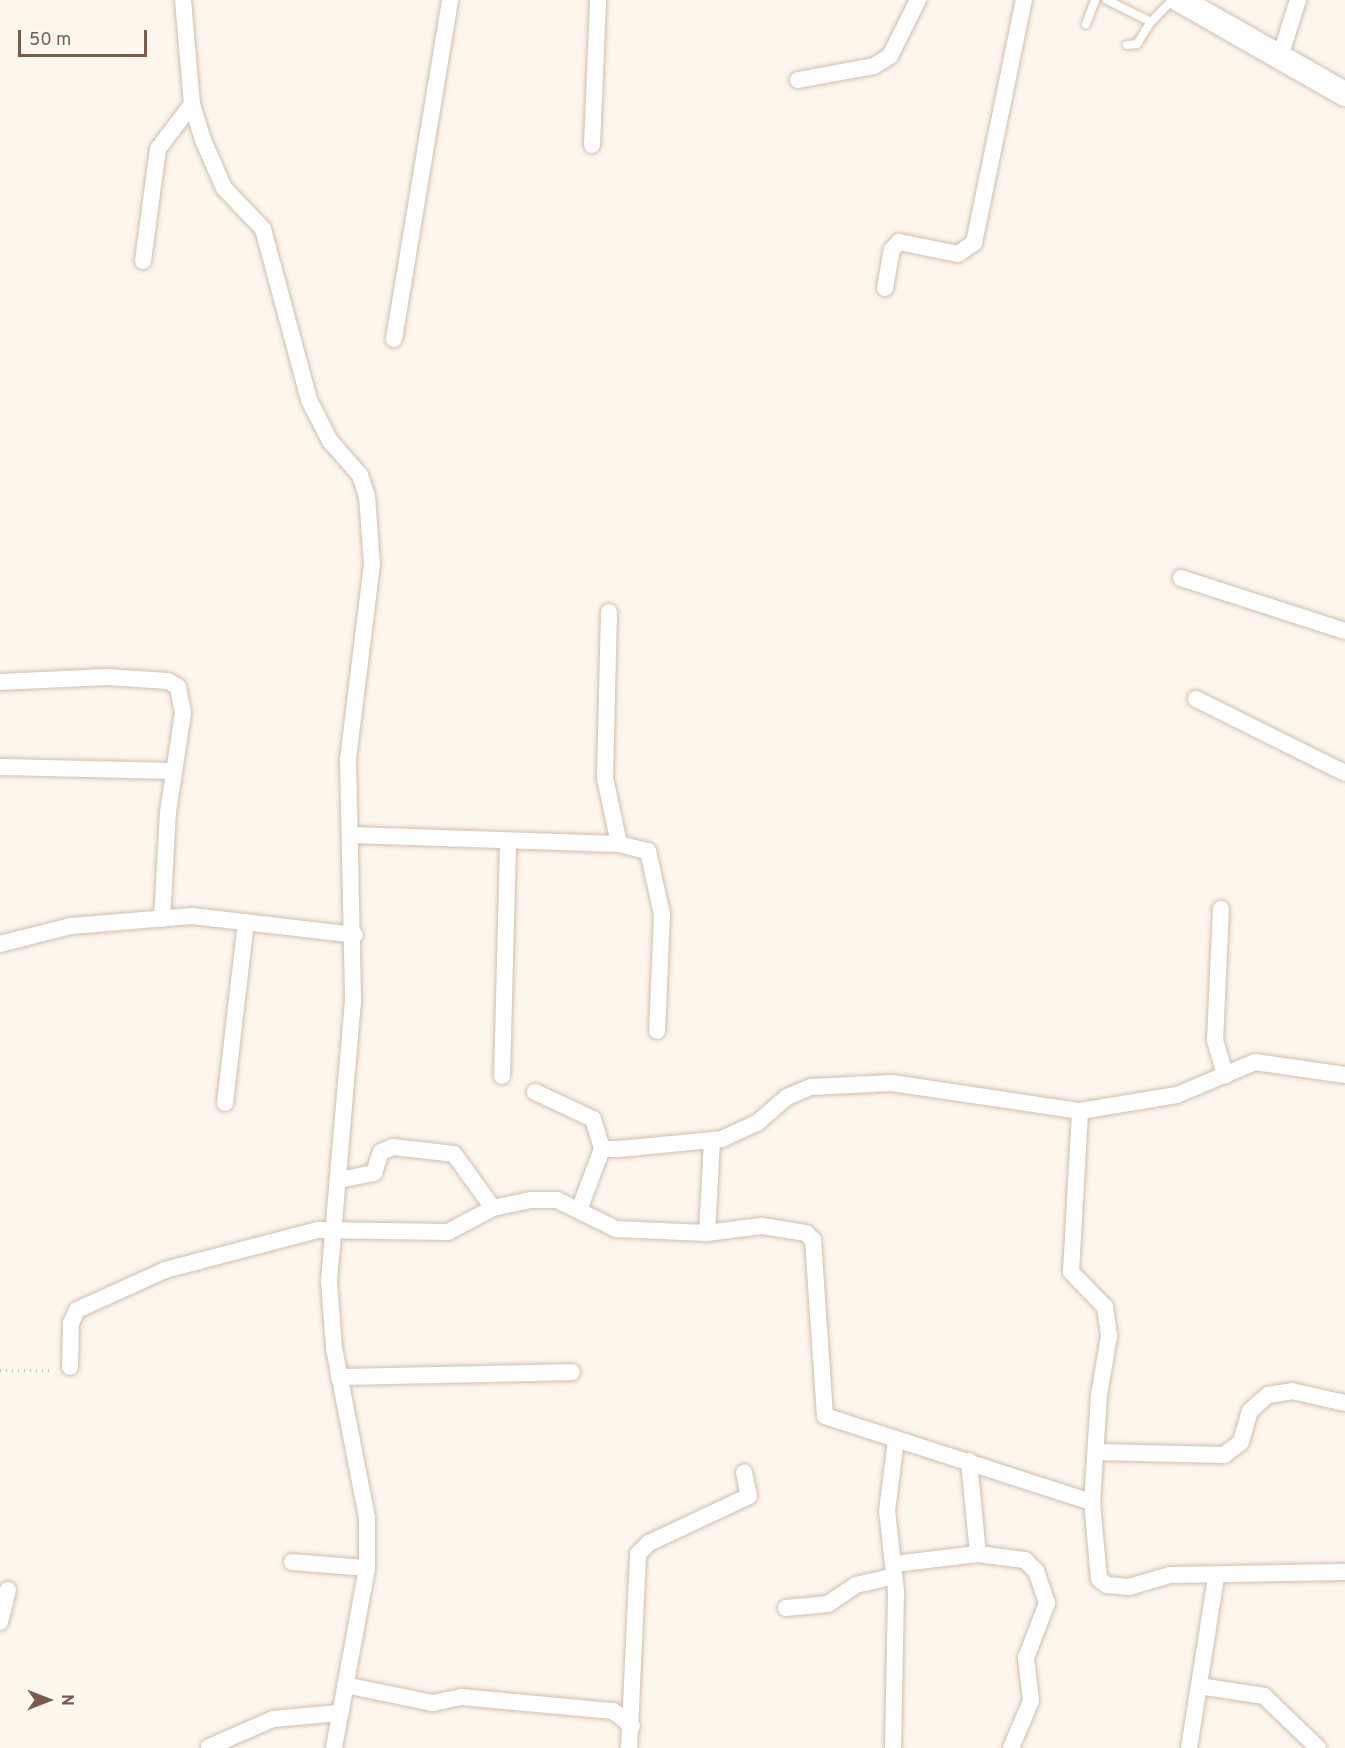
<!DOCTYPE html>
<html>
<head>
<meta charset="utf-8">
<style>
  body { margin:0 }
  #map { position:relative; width:1345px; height:1748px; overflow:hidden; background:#fdf6ec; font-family:Overpass,sans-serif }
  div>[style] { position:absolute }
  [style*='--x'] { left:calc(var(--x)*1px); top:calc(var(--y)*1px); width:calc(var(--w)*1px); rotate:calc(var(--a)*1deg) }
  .path>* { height:3px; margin-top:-1.5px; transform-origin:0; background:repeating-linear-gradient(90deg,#d9b8a5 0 1.5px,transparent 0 6px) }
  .roads { filter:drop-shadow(0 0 2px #d1beb0) drop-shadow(0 0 2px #d1beb0) }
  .lane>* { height:8px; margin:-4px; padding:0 4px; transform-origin:4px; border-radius:4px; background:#fff }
  .street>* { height:16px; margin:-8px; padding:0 8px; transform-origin:8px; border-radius:8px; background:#fff }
  .secondary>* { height:24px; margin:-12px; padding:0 12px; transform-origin:12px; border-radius:12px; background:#fff }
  span { translate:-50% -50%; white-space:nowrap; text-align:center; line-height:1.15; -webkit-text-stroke:6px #fffaf3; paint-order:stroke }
  .north { position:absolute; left:18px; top:1670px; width:60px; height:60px; -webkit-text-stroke:4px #fffaf3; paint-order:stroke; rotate:90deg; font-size:16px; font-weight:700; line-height:24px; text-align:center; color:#7a5c4d }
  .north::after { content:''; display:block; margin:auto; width:21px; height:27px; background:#7a5c4d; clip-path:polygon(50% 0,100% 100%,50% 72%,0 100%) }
  .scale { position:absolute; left:18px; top:30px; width:129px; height:27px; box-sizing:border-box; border:3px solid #7a5c4d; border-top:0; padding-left:8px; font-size:18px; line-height:21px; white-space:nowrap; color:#7a5c4d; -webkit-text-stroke:4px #fffaf3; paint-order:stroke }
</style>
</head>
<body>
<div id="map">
  <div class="path">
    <i style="--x:0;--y:1370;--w:54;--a:0"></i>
  </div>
  <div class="roads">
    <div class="lane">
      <i style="--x:1107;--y:0;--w:49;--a:26.6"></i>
      <i style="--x:1151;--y:22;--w:30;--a:-46"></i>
      <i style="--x:1086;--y:24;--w:26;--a:-69"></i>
      <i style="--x:1127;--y:45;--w:10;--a:-6"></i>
      <i style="--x:1137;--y:44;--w:26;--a:-58"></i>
    </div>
    <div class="street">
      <i style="--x:183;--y:0;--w:104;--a:85.1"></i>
      <i style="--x:192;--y:104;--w:38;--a:73"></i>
      <i style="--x:203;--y:140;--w:52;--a:66.4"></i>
      <i style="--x:224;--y:188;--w:57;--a:46.4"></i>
      <i style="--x:263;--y:229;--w:177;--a:74.9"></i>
      <i style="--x:309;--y:400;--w:46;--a:62.9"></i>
      <i style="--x:330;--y:441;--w:45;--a:48.6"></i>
      <i style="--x:360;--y:475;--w:22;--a:72"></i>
      <i style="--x:367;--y:496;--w:68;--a:85.8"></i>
      <i style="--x:372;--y:564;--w:196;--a:97"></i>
      <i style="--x:348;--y:759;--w:242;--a:88.8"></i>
      <i style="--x:353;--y:1001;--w:281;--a:94.9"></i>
      <i style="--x:329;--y:1281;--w:67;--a:85.7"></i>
      <i style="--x:334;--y:1348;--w:172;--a:79"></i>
      <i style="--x:367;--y:1517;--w:51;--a:90"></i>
      <i style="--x:367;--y:1568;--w:183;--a:100.4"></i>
      <i style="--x:1280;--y:57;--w:60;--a:-72.5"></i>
      <i style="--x:798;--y:80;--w:77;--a:-10.4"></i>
      <i style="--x:874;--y:66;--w:19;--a:-32"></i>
      <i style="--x:890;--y:56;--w:63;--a:-63.4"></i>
      <i style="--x:592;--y:145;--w:145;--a:-87.6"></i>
      <i style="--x:143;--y:261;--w:113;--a:-82.4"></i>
      <i style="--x:158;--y:149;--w:56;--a:-52.9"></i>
      <i style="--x:885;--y:288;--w:39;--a:-80"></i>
      <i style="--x:892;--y:250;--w:11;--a:-49"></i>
      <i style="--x:899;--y:242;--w:60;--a:11.5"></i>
      <i style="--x:958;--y:254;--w:19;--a:-35"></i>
      <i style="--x:974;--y:243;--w:248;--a:-78.4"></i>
      <i style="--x:394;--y:339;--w:344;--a:-80.6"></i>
      <i style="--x:1181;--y:578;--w:172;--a:17.9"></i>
      <i style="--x:609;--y:612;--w:166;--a:91.4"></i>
      <i style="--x:605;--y:778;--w:67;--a:78"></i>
      <i style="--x:0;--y:682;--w:107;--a:-2.7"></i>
      <i style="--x:107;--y:677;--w:61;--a:3.8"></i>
      <i style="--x:168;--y:681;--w:12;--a:31"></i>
      <i style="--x:178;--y:687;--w:26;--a:79"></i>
      <i style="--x:183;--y:713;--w:100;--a:98.6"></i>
      <i style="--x:168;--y:812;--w:107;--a:93.2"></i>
      <i style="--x:1196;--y:699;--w:166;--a:26.4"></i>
      <i style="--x:0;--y:767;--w:174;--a:1.3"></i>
      <i style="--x:351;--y:835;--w:268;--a:1.9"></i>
      <i style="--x:619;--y:844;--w:30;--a:14"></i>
      <i style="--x:648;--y:851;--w:65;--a:77.5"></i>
      <i style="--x:662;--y:914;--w:117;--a:92.4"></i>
      <i style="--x:1221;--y:909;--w:131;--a:92.6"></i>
      <i style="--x:1215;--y:1040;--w:37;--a:74"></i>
      <i style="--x:0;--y:944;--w:73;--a:-14.2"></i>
      <i style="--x:71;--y:926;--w:121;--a:-4.7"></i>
      <i style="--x:192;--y:916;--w:164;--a:6.6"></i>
      <i style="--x:502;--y:1076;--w:234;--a:-88.5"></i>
      <i style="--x:535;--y:1092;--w:64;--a:25"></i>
      <i style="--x:593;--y:1119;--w:31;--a:73"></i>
      <i style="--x:602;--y:1149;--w:17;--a:0"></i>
      <i style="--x:619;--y:1149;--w:103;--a:-5.5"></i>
      <i style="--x:722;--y:1139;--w:38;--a:-25"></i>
      <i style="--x:757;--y:1123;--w:40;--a:-41"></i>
      <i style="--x:787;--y:1097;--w:26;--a:-23"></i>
      <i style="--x:811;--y:1087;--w:81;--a:-2.8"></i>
      <i style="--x:892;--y:1083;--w:190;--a:8.5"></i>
      <i style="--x:1080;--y:1111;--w:98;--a:-9.4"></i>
      <i style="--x:1177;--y:1095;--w:85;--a:-22.9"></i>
      <i style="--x:1255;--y:1062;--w:91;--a:8.2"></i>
      <i style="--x:225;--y:1103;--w:182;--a:-83.4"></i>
      <i style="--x:1080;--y:1111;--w:161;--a:93.2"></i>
      <i style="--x:1071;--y:1272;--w:49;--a:45.8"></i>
      <i style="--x:1105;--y:1307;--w:29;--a:82"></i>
      <i style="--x:1109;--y:1336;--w:60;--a:99.6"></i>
      <i style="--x:1099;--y:1395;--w:107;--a:93.7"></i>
      <i style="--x:1092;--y:1502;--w:77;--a:84.8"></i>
      <i style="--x:1099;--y:1579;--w:10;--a:37"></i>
      <i style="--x:1107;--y:1585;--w:22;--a:5"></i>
      <i style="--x:1129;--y:1587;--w:43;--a:-16.3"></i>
      <i style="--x:1170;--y:1575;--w:175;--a:-1"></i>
      <i style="--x:340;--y:1180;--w:35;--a:-12"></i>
      <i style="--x:374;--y:1173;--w:22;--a:-72"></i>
      <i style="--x:381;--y:1152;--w:13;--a:-23"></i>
      <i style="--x:393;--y:1147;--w:61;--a:6.5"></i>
      <i style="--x:454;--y:1154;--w:67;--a:54.2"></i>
      <i style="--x:579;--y:1210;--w:65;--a:-69.3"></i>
      <i style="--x:707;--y:1233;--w:91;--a:-86.9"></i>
      <i style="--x:70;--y:1367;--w:44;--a:-88.7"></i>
      <i style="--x:71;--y:1323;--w:14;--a:-65"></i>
      <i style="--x:77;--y:1310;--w:97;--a:-24.4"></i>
      <i style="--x:165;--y:1270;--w:158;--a:-14.7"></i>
      <i style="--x:318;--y:1230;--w:130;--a:0.9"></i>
      <i style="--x:448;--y:1232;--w:51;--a:-28.1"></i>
      <i style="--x:493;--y:1208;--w:39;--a:-12"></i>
      <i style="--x:531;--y:1200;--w:26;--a:0"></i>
      <i style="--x:557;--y:1200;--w:66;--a:26.2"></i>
      <i style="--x:616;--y:1229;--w:91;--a:2.5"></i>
      <i style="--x:707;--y:1233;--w:55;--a:-7.3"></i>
      <i style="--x:762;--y:1226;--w:45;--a:9"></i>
      <i style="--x:806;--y:1233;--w:10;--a:45"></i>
      <i style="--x:813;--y:1240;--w:176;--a:86.1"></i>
      <i style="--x:825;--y:1416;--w:281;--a:17.9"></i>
      <i style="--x:339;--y:1377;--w:233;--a:-1.2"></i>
      <i style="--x:1096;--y:1452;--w:128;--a:1.3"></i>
      <i style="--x:1224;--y:1455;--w:21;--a:-37"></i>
      <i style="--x:1241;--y:1442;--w:32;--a:-74"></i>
      <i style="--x:1250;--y:1411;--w:24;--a:-42"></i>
      <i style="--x:1268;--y:1395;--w:24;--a:-9"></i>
      <i style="--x:1292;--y:1391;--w:54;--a:12.8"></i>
      <i style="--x:969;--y:1461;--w:93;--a:84.5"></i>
      <i style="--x:978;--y:1554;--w:47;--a:7.3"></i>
      <i style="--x:1025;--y:1560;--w:16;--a:45"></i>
      <i style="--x:1036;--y:1571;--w:34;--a:71"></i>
      <i style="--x:1047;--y:1603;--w:59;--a:110.9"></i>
      <i style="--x:1026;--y:1658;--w:43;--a:83.4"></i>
      <i style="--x:1031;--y:1701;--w:51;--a:113.1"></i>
      <i style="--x:292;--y:1562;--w:75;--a:4.6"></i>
      <i style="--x:894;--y:1564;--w:85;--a:-6.8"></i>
      <i style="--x:786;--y:1608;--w:42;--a:-5.4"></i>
      <i style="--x:828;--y:1604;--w:34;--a:-34"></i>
      <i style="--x:856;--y:1585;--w:39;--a:-13"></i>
      <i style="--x:0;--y:1622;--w:33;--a:-76"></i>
      <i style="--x:345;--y:1685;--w:90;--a:11.6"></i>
      <i style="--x:433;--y:1703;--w:29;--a:-12"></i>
      <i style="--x:461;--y:1697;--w:153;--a:5.3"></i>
      <i style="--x:613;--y:1711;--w:24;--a:38"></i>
      <i style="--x:1199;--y:1686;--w:66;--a:8.7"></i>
      <i style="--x:1264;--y:1696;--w:75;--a:43.9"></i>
      <i style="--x:209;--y:1747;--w:70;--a:-23.6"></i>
      <i style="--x:273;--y:1719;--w:66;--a:-5.2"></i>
      <i style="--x:629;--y:1748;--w:194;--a:-87.3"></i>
      <i style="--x:638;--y:1554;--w:16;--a:-45"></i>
      <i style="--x:649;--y:1543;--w:110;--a:-25.2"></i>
      <i style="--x:749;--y:1496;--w:24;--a:-102"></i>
      <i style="--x:893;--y:1748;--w:156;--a:-88.9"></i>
      <i style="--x:896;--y:1592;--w:81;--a:-96.3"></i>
      <i style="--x:887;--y:1511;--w:72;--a:-82.8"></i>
      <i style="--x:1189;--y:1748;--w:173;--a:-81"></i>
    </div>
    <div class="secondary">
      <i style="--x:1180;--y:0;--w:190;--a:29.7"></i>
    </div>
  </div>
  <div class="north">N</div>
  <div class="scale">50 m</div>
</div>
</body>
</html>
